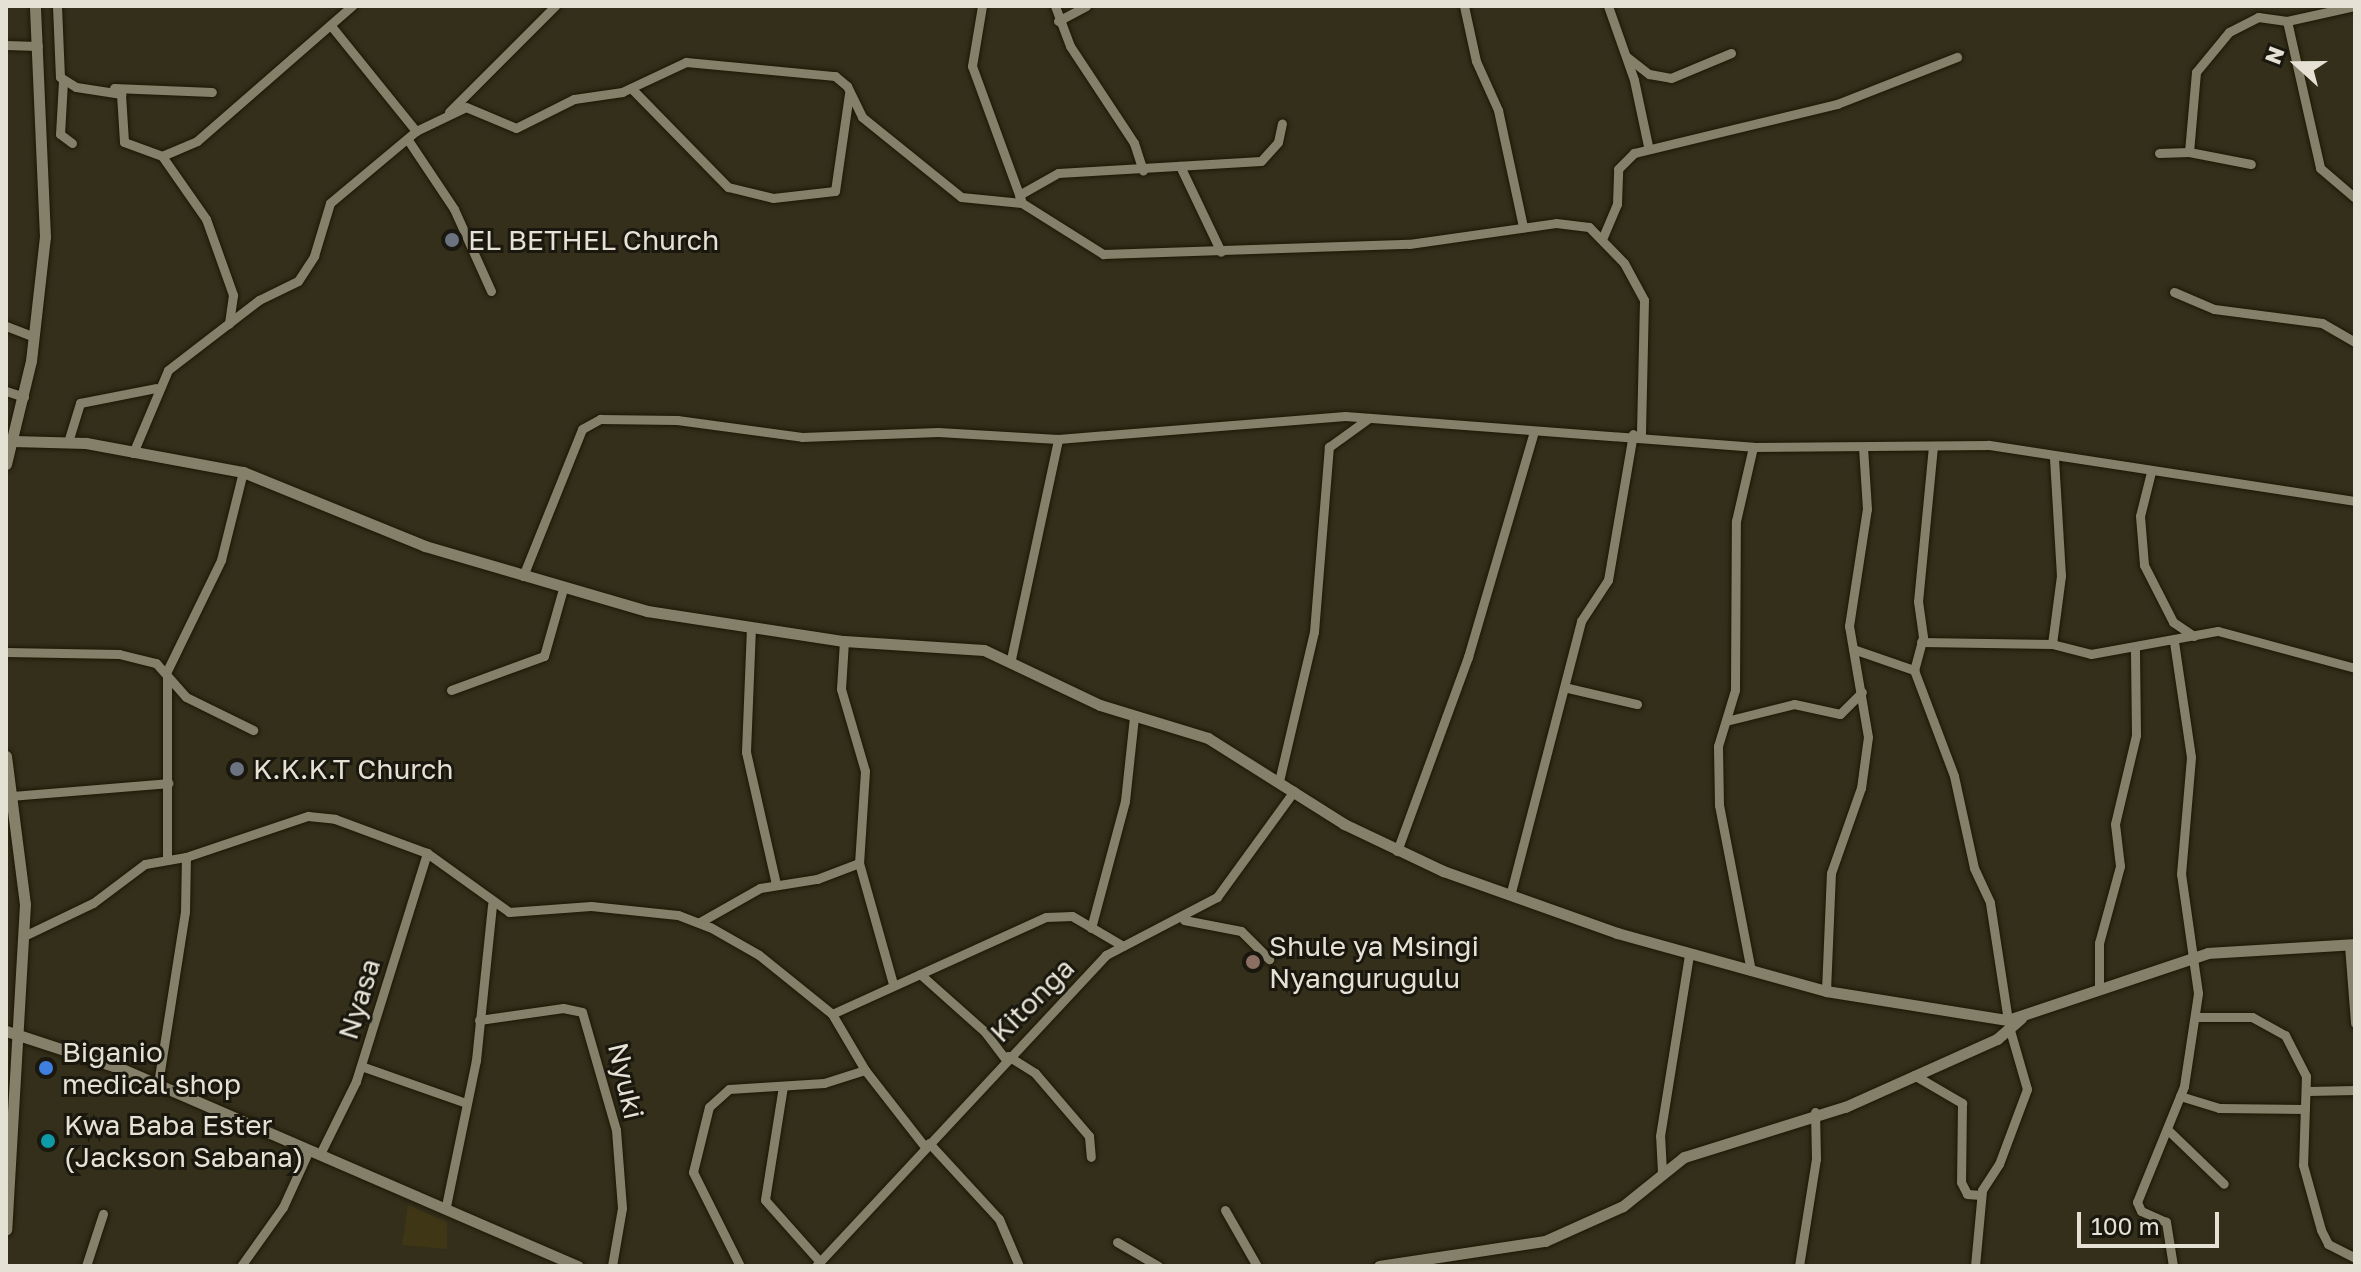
<!DOCTYPE html>
<html>
<head>
<meta charset="utf-8">
<style>
  body { margin:0 }
  #map { position:relative; width:2361px; height:1272px; overflow:hidden; background:#342f1b; font-family:"Golos Text",sans-serif }
  div>[style] { position:absolute }
  [style*='--x'] { left:calc(var(--x)*1px); top:calc(var(--y)*1px); width:calc(var(--w)*1px); rotate:calc(var(--a)*1deg) }
  .sand>* { inset:0; background:#3f3616 }
  .roads { filter:drop-shadow(0 0 2px #1c1704) drop-shadow(0 0 2px #1c1704) }
  .minor>* { height:9px; margin:-4.5px; padding:0 4.5px; transform-origin:4.5px; border-radius:4.5px; background:#858069 }
  .tertiary>* { height:11px; margin:-5.5px; padding:0 5.5px; transform-origin:5.5px; border-radius:5.5px; background:#858069 }
  .dots>* { width:22px; height:22px; translate:-50% -50%; box-sizing:border-box; border:4px solid #19170e; border-radius:50% }
  span { translate:-50% -50%; white-space:nowrap; text-align:center; line-height:1.15; -webkit-text-stroke:6px #19170e; paint-order:stroke }
  .poi-label { font-size:28px; color:#e5e2d5 }
  .left { translate:0 -50%; text-align:left }
  .street-label { font-size:28px; color:#e5e2d5 }
  .frame { position:absolute; inset:0; border:8px solid #e5e2d5; pointer-events:none }
  .north { position:absolute; left:2257px; top:24px; width:80px; height:80px; -webkit-text-stroke:6px #19170e; paint-order:stroke; rotate:291deg; font-size:22px; font-weight:700; line-height:32px; text-align:center; color:#e5e2d5 }
  .north::after { content:''; display:block; margin:auto; width:28px; height:36px; background:#e5e2d5; clip-path:polygon(50% 0,100% 100%,50% 72%,0 100%) }
  .scale { position:absolute; left:2077px; top:1212px; width:142px; height:36px; box-sizing:border-box; border:4px solid #e5e2d5; border-top:0; padding-left:10px; font-size:24px; line-height:28px; white-space:nowrap; color:#e5e2d5; -webkit-text-stroke:6px #19170e; paint-order:stroke }
</style>
</head>
<body>
<div id="map">
  <div class="sand">
    <i style="clip-path:polygon(408px 1205px,447px 1222px,447px 1249px,402px 1245px)"></i>
  </div>
  <div class="roads">
    <div class="minor">
      <i style="--x:57;--y:6;--w:71;--a:87.6"></i>
      <i style="--x:60;--y:77;--w:19;--a:32"></i>
      <i style="--x:76;--y:87;--w:46;--a:8.8"></i>
      <i style="--x:121;--y:94;--w:48;--a:86.4"></i>
      <i style="--x:124;--y:142;--w:40;--a:20.2"></i>
      <i style="--x:162;--y:156;--w:38;--a:-23"></i>
      <i style="--x:197;--y:141;--w:206;--a:-41.1"></i>
      <i style="--x:982;--y:6;--w:61;--a:99.5"></i>
      <i style="--x:972;--y:66;--w:143;--a:69.9"></i>
      <i style="--x:1055;--y:6;--w:43;--a:69.4"></i>
      <i style="--x:1070;--y:46;--w:116;--a:56.6"></i>
      <i style="--x:1134;--y:143;--w:29;--a:72"></i>
      <i style="--x:1464;--y:6;--w:56;--a:77.7"></i>
      <i style="--x:1476;--y:61;--w:54;--a:65.8"></i>
      <i style="--x:1498;--y:110;--w:120;--a:77.9"></i>
      <i style="--x:1608;--y:6;--w:78;--a:70.6"></i>
      <i style="--x:1634;--y:80;--w:67;--a:78"></i>
      <i style="--x:1058;--y:21;--w:32;--a:-28"></i>
      <i style="--x:2287;--y:21;--w:151;--a:77.3"></i>
      <i style="--x:2320;--y:168;--w:46;--a:40.6"></i>
      <i style="--x:332;--y:27;--w:134;--a:51.1"></i>
      <i style="--x:6;--y:45;--w:32;--a:2"></i>
      <i style="--x:1627;--y:57;--w:28;--a:38"></i>
      <i style="--x:1649;--y:74;--w:22;--a:10"></i>
      <i style="--x:1671;--y:78;--w:65;--a:-22.6"></i>
      <i style="--x:63;--y:81;--w:53;--a:93.2"></i>
      <i style="--x:60;--y:134;--w:15;--a:37"></i>
      <i style="--x:114;--y:88;--w:98;--a:2.3"></i>
      <i style="--x:631;--y:88;--w:139;--a:45.6"></i>
      <i style="--x:728;--y:187;--w:46;--a:13.7"></i>
      <i style="--x:773;--y:198;--w:62;--a:-6.4"></i>
      <i style="--x:835;--y:191;--w:98;--a:-81.8"></i>
      <i style="--x:449;--y:112;--w:150;--a:-45"></i>
      <i style="--x:408;--y:140;--w:83;--a:56.3"></i>
      <i style="--x:454;--y:209;--w:90;--a:65.7"></i>
      <i style="--x:2189;--y:152;--w:80;--a:-85"></i>
      <i style="--x:2196;--y:72;--w:52;--a:-50.5"></i>
      <i style="--x:2229;--y:32;--w:33;--a:-27"></i>
      <i style="--x:2258;--y:17;--w:29;--a:8"></i>
      <i style="--x:2287;--y:21;--w:70;--a:-12.4"></i>
      <i style="--x:2159;--y:153;--w:30;--a:-2"></i>
      <i style="--x:2189;--y:152;--w:63;--a:11"></i>
      <i style="--x:162;--y:156;--w:77;--a:55.1"></i>
      <i style="--x:206;--y:219;--w:81;--a:70.4"></i>
      <i style="--x:233;--y:295;--w:29;--a:98"></i>
      <i style="--x:1180;--y:166;--w:95;--a:64.5"></i>
      <i style="--x:1019;--y:195;--w:45;--a:-29.4"></i>
      <i style="--x:1058;--y:173;--w:203;--a:-3.4"></i>
      <i style="--x:1261;--y:161;--w:25;--a:-48"></i>
      <i style="--x:1278;--y:142;--w:19;--a:-78"></i>
      <i style="--x:1603;--y:237;--w:36;--a:-67"></i>
      <i style="--x:1617;--y:204;--w:35;--a:-88"></i>
      <i style="--x:1618;--y:169;--w:23;--a:-45"></i>
      <i style="--x:1634;--y:153;--w:209;--a:-13.6"></i>
      <i style="--x:1837;--y:104;--w:129;--a:-21.4"></i>
      <i style="--x:2174;--y:292;--w:43;--a:23"></i>
      <i style="--x:2214;--y:309;--w:109;--a:7.4"></i>
      <i style="--x:2322;--y:323;--w:38;--a:30"></i>
      <i style="--x:6;--y:326;--w:30;--a:21"></i>
      <i style="--x:6;--y:391;--w:19;--a:18"></i>
      <i style="--x:68;--y:442;--w:41;--a:-72.9"></i>
      <i style="--x:80;--y:403;--w:77;--a:-11.2"></i>
      <i style="--x:1933;--y:446;--w:156;--a:95.5"></i>
      <i style="--x:1918;--y:601;--w:36;--a:82"></i>
      <i style="--x:1923;--y:637;--w:34;--a:105"></i>
      <i style="--x:1914;--y:670;--w:113;--a:69.3"></i>
      <i style="--x:1954;--y:776;--w:94;--a:77.7"></i>
      <i style="--x:1974;--y:868;--w:38;--a:65"></i>
      <i style="--x:1990;--y:903;--w:118;--a:81.3"></i>
      <i style="--x:133;--y:453;--w:90;--a:-67.1"></i>
      <i style="--x:168;--y:370;--w:115;--a:-37.6"></i>
      <i style="--x:259;--y:300;--w:43;--a:-26"></i>
      <i style="--x:298;--y:281;--w:30;--a:-57"></i>
      <i style="--x:314;--y:256;--w:55;--a:-73.2"></i>
      <i style="--x:330;--y:203;--w:112;--a:-39.9"></i>
      <i style="--x:416;--y:131;--w:55;--a:-25.6"></i>
      <i style="--x:466;--y:107;--w:54;--a:22.8"></i>
      <i style="--x:516;--y:128;--w:65;--a:-26.6"></i>
      <i style="--x:574;--y:99;--w:49;--a:-8.3"></i>
      <i style="--x:622;--y:92;--w:71;--a:-25.1"></i>
      <i style="--x:686;--y:62;--w:150;--a:5.4"></i>
      <i style="--x:835;--y:76;--w:16;--a:40"></i>
      <i style="--x:847;--y:86;--w:34;--a:64"></i>
      <i style="--x:862;--y:117;--w:127;--a:38.9"></i>
      <i style="--x:961;--y:197;--w:61;--a:5.6"></i>
      <i style="--x:1022;--y:203;--w:96;--a:32.2"></i>
      <i style="--x:1103;--y:254;--w:306;--a:-1.9"></i>
      <i style="--x:1409;--y:244;--w:148;--a:-8.1"></i>
      <i style="--x:1556;--y:223;--w:33;--a:7"></i>
      <i style="--x:1589;--y:227;--w:50;--a:45.8"></i>
      <i style="--x:1624;--y:263;--w:42;--a:61.6"></i>
      <i style="--x:1644;--y:300;--w:135;--a:91.3"></i>
      <i style="--x:2151;--y:472;--w:45;--a:104"></i>
      <i style="--x:2140;--y:516;--w:49;--a:85.3"></i>
      <i style="--x:2144;--y:565;--w:64;--a:63"></i>
      <i style="--x:2173;--y:622;--w:25;--a:34"></i>
      <i style="--x:523;--y:576;--w:158;--a:-68.1"></i>
      <i style="--x:582;--y:429;--w:21;--a:-29"></i>
      <i style="--x:600;--y:419;--w:77;--a:0.7"></i>
      <i style="--x:677;--y:420;--w:126;--a:7.7"></i>
      <i style="--x:802;--y:437;--w:136;--a:-2.1"></i>
      <i style="--x:938;--y:432;--w:120;--a:3.3"></i>
      <i style="--x:1058;--y:439;--w:288;--a:-4.6"></i>
      <i style="--x:1345;--y:416;--w:409;--a:4.3"></i>
      <i style="--x:1753;--y:447;--w:236;--a:-0.5"></i>
      <i style="--x:1989;--y:445;--w:370;--a:8.7"></i>
      <i style="--x:751;--y:627;--w:125;--a:92.3"></i>
      <i style="--x:746;--y:752;--w:135;--a:77.2"></i>
      <i style="--x:844;--y:641;--w:48;--a:93.6"></i>
      <i style="--x:841;--y:689;--w:85;--a:73.7"></i>
      <i style="--x:865;--y:771;--w:92;--a:93.7"></i>
      <i style="--x:859;--y:863;--w:126;--a:74.3"></i>
      <i style="--x:1921;--y:642;--w:131;--a:0.9"></i>
      <i style="--x:2052;--y:644;--w:40;--a:14.4"></i>
      <i style="--x:2091;--y:654;--w:129;--a:-10.3"></i>
      <i style="--x:2218;--y:631;--w:142;--a:15.1"></i>
      <i style="--x:2052;--y:644;--w:69;--a:-82.5"></i>
      <i style="--x:2061;--y:576;--w:119;--a:-93.4"></i>
      <i style="--x:1853;--y:649;--w:65;--a:19"></i>
      <i style="--x:6;--y:652;--w:113;--a:1"></i>
      <i style="--x:119;--y:654;--w:38;--a:14"></i>
      <i style="--x:156;--y:663;--w:45;--a:48.6"></i>
      <i style="--x:186;--y:697;--w:75;--a:26.2"></i>
      <i style="--x:1011;--y:659;--w:225;--a:-77.9"></i>
      <i style="--x:166;--y:673;--w:126;--a:-64"></i>
      <i style="--x:221;--y:560;--w:91;--a:-76"></i>
      <i style="--x:167;--y:677;--w:182;--a:90"></i>
      <i style="--x:1568;--y:688;--w:71;--a:13.1"></i>
      <i style="--x:451;--y:690;--w:99;--a:-20.1"></i>
      <i style="--x:544;--y:656;--w:70;--a:-74.2"></i>
      <i style="--x:1726;--y:721;--w:70;--a:-14"></i>
      <i style="--x:1794;--y:704;--w:47;--a:12.3"></i>
      <i style="--x:1840;--y:714;--w:31;--a:-45"></i>
      <i style="--x:1279;--y:781;--w:153;--a:-76.8"></i>
      <i style="--x:1314;--y:632;--w:186;--a:-85.4"></i>
      <i style="--x:1329;--y:447;--w:49;--a:-35.9"></i>
      <i style="--x:11;--y:796;--w:158;--a:-4.7"></i>
      <i style="--x:1397;--y:851;--w:207;--a:-69.9"></i>
      <i style="--x:1468;--y:657;--w:231;--a:-73.7"></i>
      <i style="--x:1511;--y:892;--w:280;--a:-75.5"></i>
      <i style="--x:1581;--y:621;--w:49;--a:-56.6"></i>
      <i style="--x:1608;--y:580;--w:148;--a:-80.3"></i>
      <i style="--x:1184;--y:920;--w:58;--a:10.9"></i>
      <i style="--x:1241;--y:931;--w:40;--a:45"></i>
      <i style="--x:700;--y:922;--w:69;--a:-29.5"></i>
      <i style="--x:760;--y:888;--w:58;--a:-9"></i>
      <i style="--x:817;--y:879;--w:45;--a:-20.9"></i>
      <i style="--x:1091;--y:928;--w:131;--a:-75"></i>
      <i style="--x:1125;--y:801;--w:84;--a:-83.9"></i>
      <i style="--x:24;--y:936;--w:76;--a:-25.6"></i>
      <i style="--x:93;--y:903;--w:65;--a:-36.9"></i>
      <i style="--x:145;--y:864;--w:42;--a:-9.7"></i>
      <i style="--x:186;--y:857;--w:129;--a:-18.6"></i>
      <i style="--x:308;--y:816;--w:27;--a:6"></i>
      <i style="--x:335;--y:819;--w:98;--a:20.3"></i>
      <i style="--x:427;--y:853;--w:101;--a:35.7"></i>
      <i style="--x:509;--y:912;--w:82;--a:-4.2"></i>
      <i style="--x:591;--y:906;--w:87;--a:5.9"></i>
      <i style="--x:678;--y:915;--w:34;--a:21"></i>
      <i style="--x:710;--y:927;--w:56;--a:29.7"></i>
      <i style="--x:759;--y:955;--w:94;--a:38.9"></i>
      <i style="--x:832;--y:1014;--w:65;--a:59.5"></i>
      <i style="--x:865;--y:1070;--w:98;--a:52.1"></i>
      <i style="--x:2349;--y:945;--w:78;--a:85.6"></i>
      <i style="--x:1751;--y:971;--w:169;--a:-100.9"></i>
      <i style="--x:1719;--y:805;--w:59;--a:-91"></i>
      <i style="--x:1718;--y:746;--w:59;--a:-73.1"></i>
      <i style="--x:1735;--y:690;--w:169;--a:-89.7"></i>
      <i style="--x:1736;--y:521;--w:76;--a:-77.1"></i>
      <i style="--x:920;--y:974;--w:87;--a:41.7"></i>
      <i style="--x:985;--y:1032;--w:34;--a:53"></i>
      <i style="--x:2099;--y:989;--w:46;--a:-90"></i>
      <i style="--x:2099;--y:943;--w:80;--a:-74.7"></i>
      <i style="--x:2120;--y:866;--w:42;--a:-96.8"></i>
      <i style="--x:2115;--y:824;--w:91;--a:-76.7"></i>
      <i style="--x:2136;--y:735;--w:85;--a:-90.7"></i>
      <i style="--x:1826;--y:991;--w:118;--a:-87.6"></i>
      <i style="--x:1831;--y:873;--w:90;--a:-70.6"></i>
      <i style="--x:1861;--y:788;--w:51;--a:-82.2"></i>
      <i style="--x:1868;--y:737;--w:113;--a:-99.7"></i>
      <i style="--x:1849;--y:626;--w:118;--a:-81.3"></i>
      <i style="--x:1867;--y:509;--w:62;--a:-93.7"></i>
      <i style="--x:832;--y:1014;--w:235;--a:-24.4"></i>
      <i style="--x:1046;--y:917;--w:26;--a:-2"></i>
      <i style="--x:1072;--y:916;--w:59;--a:30.5"></i>
      <i style="--x:2196;--y:1017;--w:56;--a:0"></i>
      <i style="--x:2252;--y:1017;--w:38;--a:29"></i>
      <i style="--x:2285;--y:1035;--w:46;--a:62.9"></i>
      <i style="--x:2306;--y:1076;--w:89;--a:91.9"></i>
      <i style="--x:2303;--y:1165;--w:67;--a:74.5"></i>
      <i style="--x:2321;--y:1230;--w:16;--a:63"></i>
      <i style="--x:2328;--y:1244;--w:30;--a:27"></i>
      <i style="--x:479;--y:1020;--w:85;--a:-8.1"></i>
      <i style="--x:563;--y:1008;--w:19;--a:12"></i>
      <i style="--x:582;--y:1012;--w:123;--a:73.9"></i>
      <i style="--x:616;--y:1130;--w:78;--a:85.6"></i>
      <i style="--x:622;--y:1208;--w:59;--a:99.8"></i>
      <i style="--x:1008;--y:1056;--w:32;--a:32"></i>
      <i style="--x:1035;--y:1073;--w:83;--a:49.4"></i>
      <i style="--x:1089;--y:1136;--w:21;--a:85"></i>
      <i style="--x:361;--y:1066;--w:111;--a:19.4"></i>
      <i style="--x:1914;--y:1075;--w:56;--a:30.3"></i>
      <i style="--x:1962;--y:1103;--w:79;--a:90.7"></i>
      <i style="--x:1961;--y:1182;--w:13;--a:63"></i>
      <i style="--x:1967;--y:1194;--w:14;--a:4"></i>
      <i style="--x:158;--y:1084;--w:174;--a:-81.1"></i>
      <i style="--x:185;--y:912;--w:55;--a:-89"></i>
      <i style="--x:783;--y:1086;--w:115;--a:99"></i>
      <i style="--x:765;--y:1200;--w:83;--a:48.4"></i>
      <i style="--x:2308;--y:1091;--w:47;--a:-1.2"></i>
      <i style="--x:2180;--y:1096;--w:41;--a:17.1"></i>
      <i style="--x:2219;--y:1108;--w:86;--a:0.7"></i>
      <i style="--x:2169;--y:1131;--w:76;--a:43.9"></i>
      <i style="--x:929;--y:1143;--w:103;--a:47.4"></i>
      <i style="--x:999;--y:1219;--w:51;--a:66.9"></i>
      <i style="--x:320;--y:1154;--w:81;--a:-63.7"></i>
      <i style="--x:356;--y:1081;--w:239;--a:-72.7"></i>
      <i style="--x:1662;--y:1172;--w:36;--a:-93"></i>
      <i style="--x:1660;--y:1136;--w:183;--a:-80.9"></i>
      <i style="--x:446;--y:1206;--w:149;--a:-78.4"></i>
      <i style="--x:476;--y:1060;--w:156;--a:-84.1"></i>
      <i style="--x:1225;--y:1210;--w:64;--a:60.3"></i>
      <i style="--x:1117;--y:1242;--w:48;--a:30.3"></i>
      <i style="--x:86;--y:1266;--w:55;--a:-71.9"></i>
      <i style="--x:241;--y:1266;--w:72;--a:-54.6"></i>
      <i style="--x:283;--y:1207;--w:63;--a:-65.5"></i>
      <i style="--x:740;--y:1266;--w:105;--a:-116.6"></i>
      <i style="--x:693;--y:1172;--w:67;--a:-76.2"></i>
      <i style="--x:709;--y:1107;--w:27;--a:-42"></i>
      <i style="--x:729;--y:1089;--w:95;--a:-3.6"></i>
      <i style="--x:824;--y:1083;--w:43;--a:-17.6"></i>
      <i style="--x:816;--y:1266;--w:425;--a:-47"></i>
      <i style="--x:1106;--y:955;--w:125;--a:-27.6"></i>
      <i style="--x:1217;--y:897;--w:131;--a:-54"></i>
      <i style="--x:1799;--y:1266;--w:108;--a:-81"></i>
      <i style="--x:1816;--y:1159;--w:47;--a:-91.2"></i>
      <i style="--x:1975;--y:1266;--w:76;--a:-84.7"></i>
      <i style="--x:1982;--y:1190;--w:31;--a:-57"></i>
      <i style="--x:1999;--y:1164;--w:80;--a:-69.5"></i>
      <i style="--x:2027;--y:1089;--w:61;--a:-106.1"></i>
      <i style="--x:2173;--y:1266;--w:45;--a:-99"></i>
      <i style="--x:2166;--y:1222;--w:27;--a:-156"></i>
      <i style="--x:2141;--y:1211;--w:10;--a:-114"></i>
      <i style="--x:2137;--y:1202;--w:125;--a:-67.9"></i>
      <i style="--x:2184;--y:1086;--w:94;--a:-81.4"></i>
      <i style="--x:2198;--y:993;--w:120;--a:-98.1"></i>
      <i style="--x:2181;--y:874;--w:117;--a:-85.1"></i>
      <i style="--x:2191;--y:757;--w:116;--a:-98.4"></i>
    </div>
    <div class="tertiary">
      <i style="--x:13;--y:441;--w:73;--a:1.6"></i>
      <i style="--x:86;--y:443;--w:160;--a:10.5"></i>
      <i style="--x:243;--y:472;--w:196;--a:22.1"></i>
      <i style="--x:425;--y:546;--w:231;--a:16.3"></i>
      <i style="--x:647;--y:611;--w:199;--a:8.7"></i>
      <i style="--x:844;--y:641;--w:140;--a:3.7"></i>
      <i style="--x:984;--y:650;--w:128;--a:25.4"></i>
      <i style="--x:1100;--y:705;--w:113;--a:17"></i>
      <i style="--x:1208;--y:738;--w:161;--a:32.3"></i>
      <i style="--x:1344;--y:824;--w:110;--a:25.4"></i>
      <i style="--x:1443;--y:871;--w:185;--a:19.6"></i>
      <i style="--x:1617;--y:933;--w:217;--a:15.5"></i>
      <i style="--x:1826;--y:991;--w:184;--a:9.1"></i>
      <i style="--x:2008;--y:1020;--w:211;--a:-18.5"></i>
      <i style="--x:2208;--y:953;--w:147;--a:-3.5"></i>
      <i style="--x:6;--y:464;--w:106;--a:-76.4"></i>
      <i style="--x:31;--y:361;--w:125;--a:-83.6"></i>
      <i style="--x:45;--y:237;--w:231;--a:-92.5"></i>
      <i style="--x:6;--y:756;--w:149;--a:82.7"></i>
      <i style="--x:25;--y:904;--w:326;--a:93.3"></i>
      <i style="--x:6;--y:1031;--w:122;--a:18.1"></i>
      <i style="--x:122;--y:1069;--w:497;--a:23.4"></i>
      <i style="--x:1379;--y:1266;--w:168;--a:-8.6"></i>
      <i style="--x:1545;--y:1241;--w:85;--a:-24.2"></i>
      <i style="--x:1623;--y:1206;--w:78;--a:-38.8"></i>
      <i style="--x:1684;--y:1157;--w:169;--a:-17.3"></i>
      <i style="--x:1845;--y:1107;--w:167;--a:-24.1"></i>
      <i style="--x:1997;--y:1039;--w:32;--a:-41"></i>
    </div>
  </div>
  <div class="dots">
    <i style="left:452px;top:240px;background:#6b7280"></i>
    <i style="left:237px;top:769px;background:#6b7280"></i>
    <i style="left:1253px;top:962px;background:#8d6e63"></i>
    <i style="left:46px;top:1068px;background:#3f7fe0"></i>
    <i style="left:48px;top:1141px;background:#0f9aa8"></i>
  </div>
  <div class="poi-label">
    <span class="left" style="left:468px;top:240px">EL BETHEL Church</span>
    <span class="left" style="left:253px;top:769px">K.K.K.T Church</span>
    <span class="left" style="left:1269px;top:962px">Shule ya Msingi<br>Nyangurugulu</span>
    <span class="left" style="left:62px;top:1068px">Biganio<br>medical shop</span>
    <span class="left" style="left:64px;top:1141px">Kwa Baba Ester<br>(Jackson Sabana)</span>
  </div>
  <div class="street-label">
    <span style="left:359px;top:999px;rotate:-73deg">Nyasa</span>
    <span style="left:1032px;top:1000px;rotate:-45deg">Kitonga</span>
    <span style="left:626px;top:1081px;rotate:77deg">Nyuki</span>
  </div>
  <div class="frame"></div>
  <div class="north">N</div>
  <div class="scale">100 m</div>
</div>
</body>
</html>
